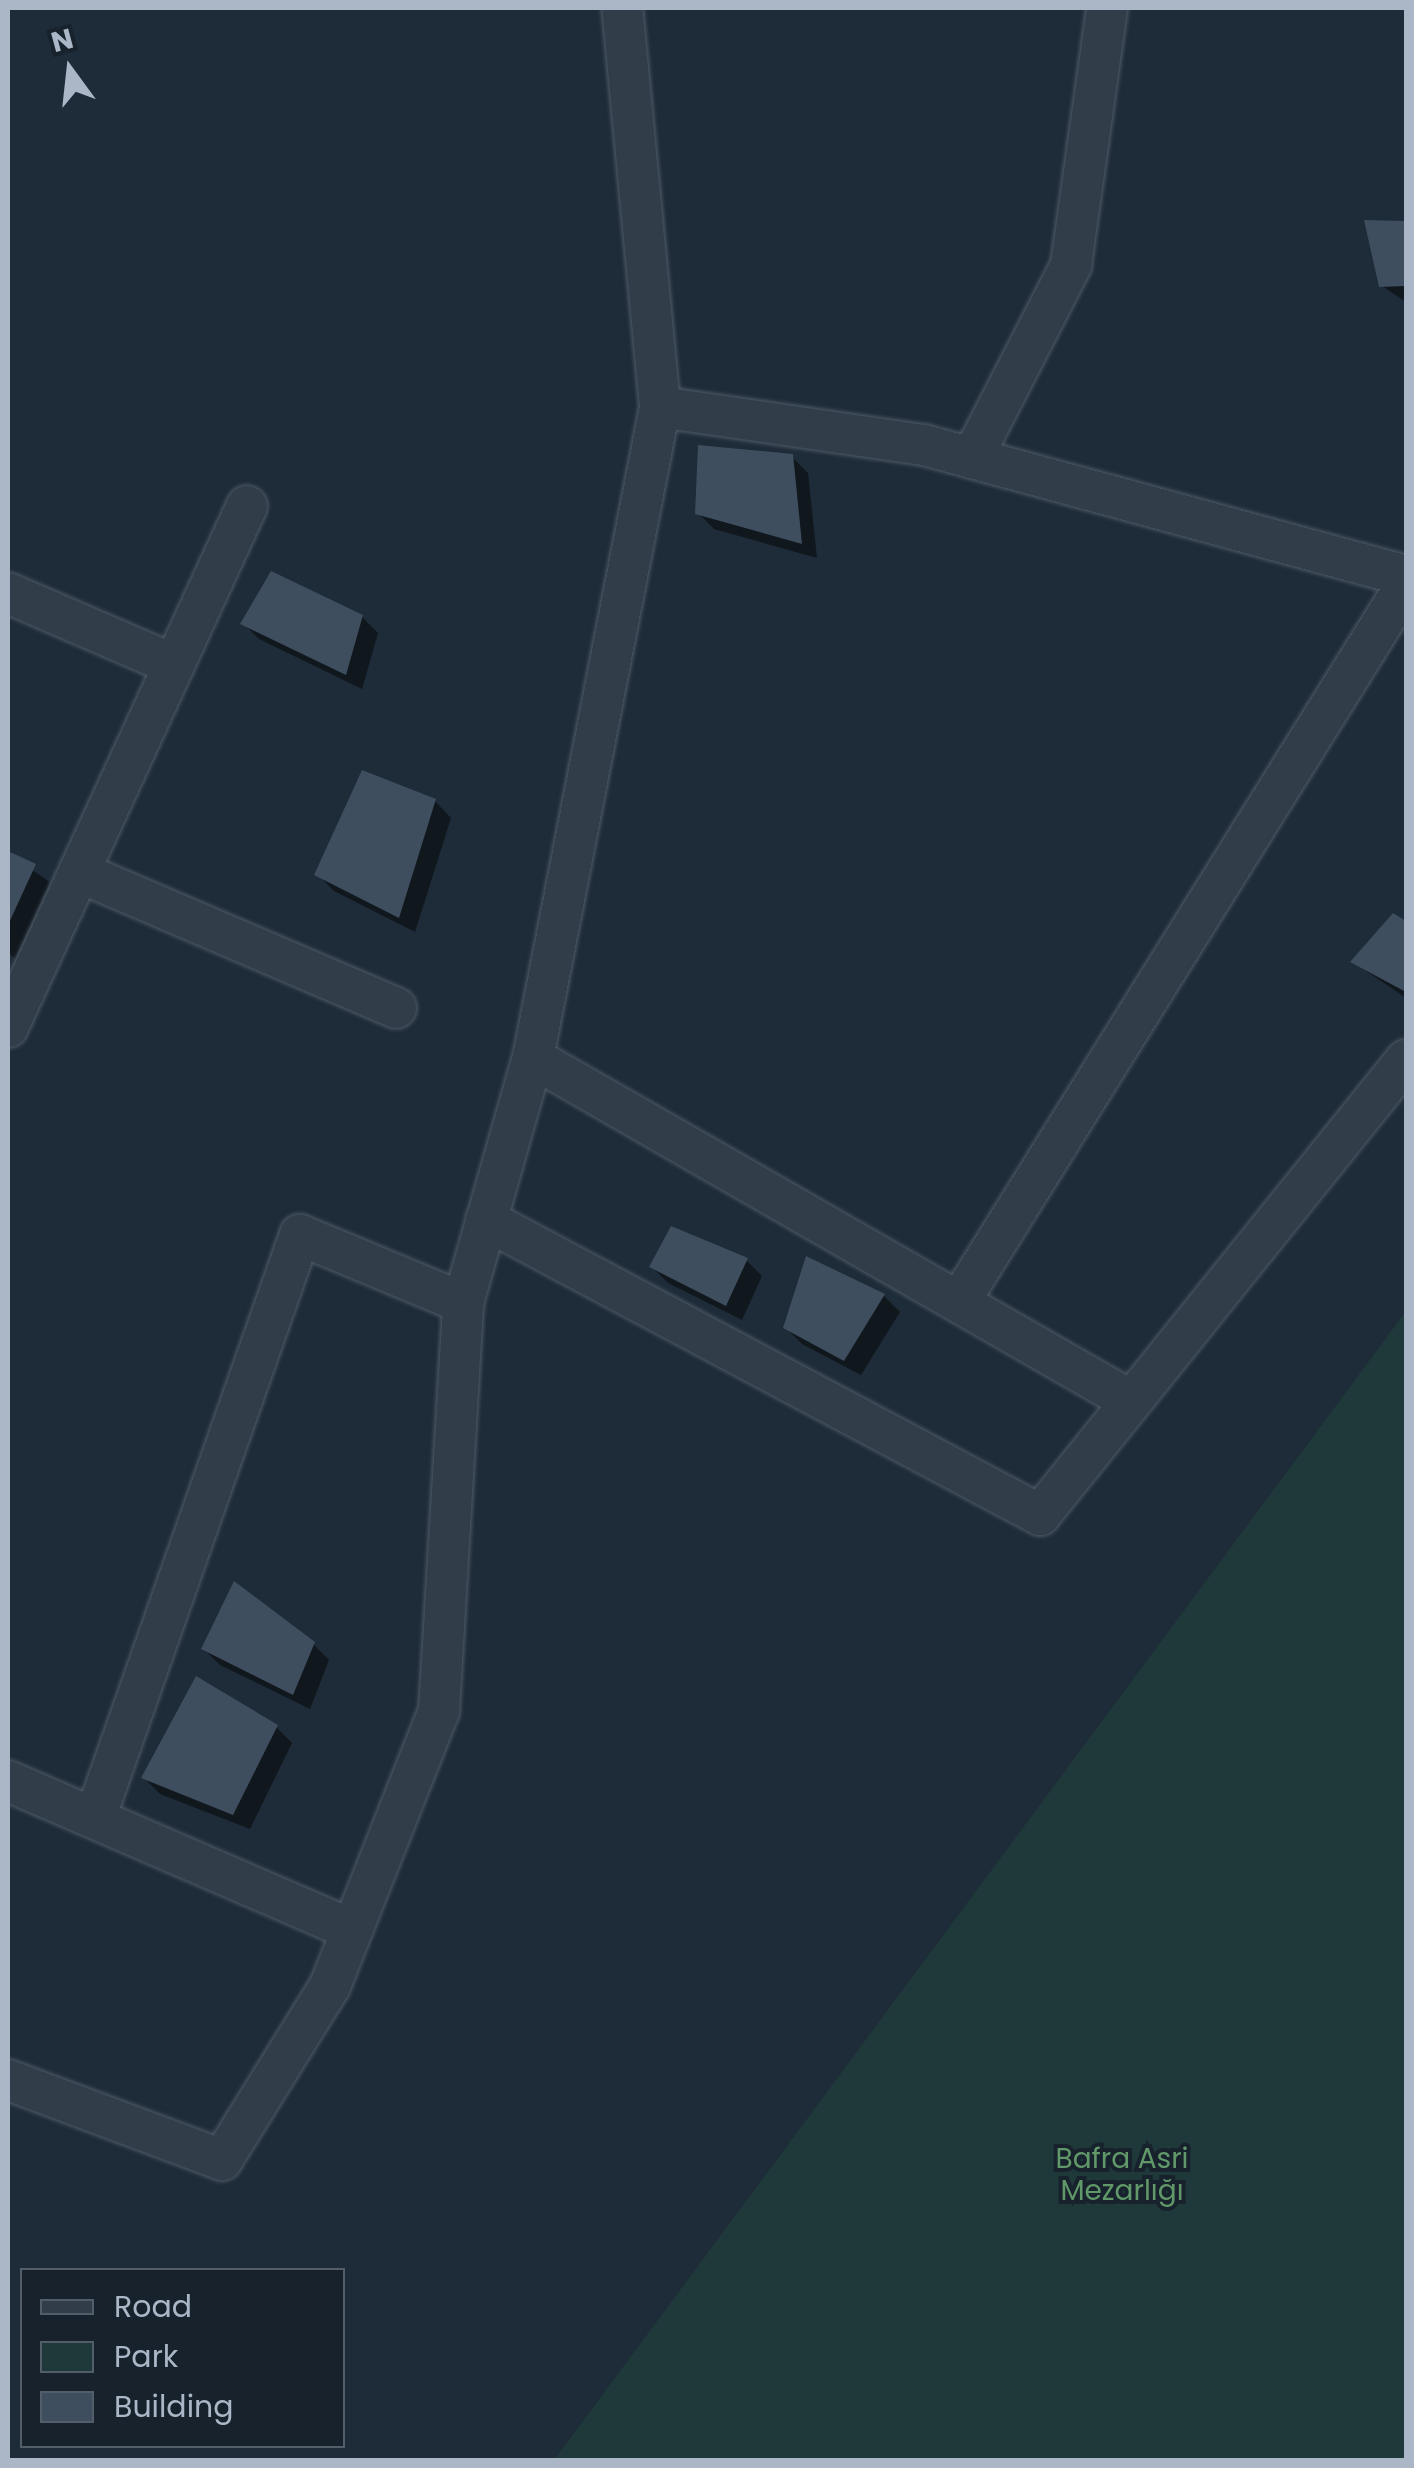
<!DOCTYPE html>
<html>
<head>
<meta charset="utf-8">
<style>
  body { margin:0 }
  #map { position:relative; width:1414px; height:2468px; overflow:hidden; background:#1e2b38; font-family:Poppins,sans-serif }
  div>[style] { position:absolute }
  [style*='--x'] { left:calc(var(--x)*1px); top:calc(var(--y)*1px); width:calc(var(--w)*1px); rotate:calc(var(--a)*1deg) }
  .green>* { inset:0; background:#1f3839 }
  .shadow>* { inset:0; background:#0007 }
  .building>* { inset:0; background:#3e4e5e }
  .roads { filter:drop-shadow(0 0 2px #4f5a67) drop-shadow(0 0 2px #4f5a67) }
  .minor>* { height:40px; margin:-20px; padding:0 20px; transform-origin:20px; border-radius:20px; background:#313d49 }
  span { translate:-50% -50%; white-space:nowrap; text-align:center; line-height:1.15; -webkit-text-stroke:8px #17222d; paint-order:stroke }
  .park-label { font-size:28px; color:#619869 }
  .frame { position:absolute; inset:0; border:10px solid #abb7c6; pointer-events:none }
  .legend { position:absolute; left:20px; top:2268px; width:325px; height:180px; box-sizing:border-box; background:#17222d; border:2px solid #525e6a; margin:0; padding:12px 18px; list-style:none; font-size:30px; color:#abb7c6 }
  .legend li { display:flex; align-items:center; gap:20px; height:50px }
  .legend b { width:50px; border:2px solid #525e6a }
  .north { position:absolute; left:20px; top:20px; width:100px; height:100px; -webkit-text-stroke:8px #17222d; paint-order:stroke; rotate:345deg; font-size:28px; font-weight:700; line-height:40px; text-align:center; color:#abb7c6 }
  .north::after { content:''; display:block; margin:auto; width:35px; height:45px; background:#abb7c6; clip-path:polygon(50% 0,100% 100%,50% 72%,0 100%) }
</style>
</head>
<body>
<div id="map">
  <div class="green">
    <i style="clip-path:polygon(1406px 1311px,1406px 2460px,554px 2460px)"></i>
  </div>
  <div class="shadow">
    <i style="clip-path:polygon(1367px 222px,1406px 223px,1406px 302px,1382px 286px)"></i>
    <i style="clip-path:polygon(792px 457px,808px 473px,817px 558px,714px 529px,698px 513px)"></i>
    <i style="clip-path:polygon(362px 617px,378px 633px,362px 689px,259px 639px,243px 623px)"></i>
    <i style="clip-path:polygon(435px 801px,451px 818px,415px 932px,334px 891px,317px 874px)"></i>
    <i style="clip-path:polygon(8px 854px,50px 882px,15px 959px,8px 952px)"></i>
    <i style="clip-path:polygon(1393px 916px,1406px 924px,1406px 998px,1353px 962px)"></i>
    <i style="clip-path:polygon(746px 1260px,762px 1276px,742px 1320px,668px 1283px,652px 1267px)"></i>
    <i style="clip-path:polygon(884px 1296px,900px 1312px,861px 1375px,802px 1344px,786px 1328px)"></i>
    <i style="clip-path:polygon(313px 1644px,329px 1660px,310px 1709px,220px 1665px,204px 1649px)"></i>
    <i style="clip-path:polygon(276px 1727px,292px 1743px,250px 1829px,160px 1794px,144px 1778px)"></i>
  </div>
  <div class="building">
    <i style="clip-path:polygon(1364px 220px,1406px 221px,1406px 286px,1379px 287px)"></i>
    <i style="clip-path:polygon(698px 445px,793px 454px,802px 544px,695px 514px)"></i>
    <i style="clip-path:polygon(271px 571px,363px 615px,346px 675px,240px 624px)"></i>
    <i style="clip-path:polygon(362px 770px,436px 799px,399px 918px,314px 875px)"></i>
    <i style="clip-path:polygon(8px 851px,36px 864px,8px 925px)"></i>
    <i style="clip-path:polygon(1393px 913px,1406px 921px,1406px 992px,1350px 962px)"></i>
    <i style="clip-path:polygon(671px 1226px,748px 1258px,726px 1306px,649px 1267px)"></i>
    <i style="clip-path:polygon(806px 1256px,885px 1294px,844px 1361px,783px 1328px)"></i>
    <i style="clip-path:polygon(234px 1581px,315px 1642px,293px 1695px,201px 1649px)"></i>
    <i style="clip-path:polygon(196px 1676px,278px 1725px,233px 1815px,141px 1778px)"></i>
  </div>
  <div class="roads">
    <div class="minor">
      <i style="--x:660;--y:407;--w:267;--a:8.2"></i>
      <i style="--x:924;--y:445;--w:499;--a:15.2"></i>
      <i style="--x:972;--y:458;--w:217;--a:-62.8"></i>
      <i style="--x:1071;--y:265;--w:260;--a:-82"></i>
      <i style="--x:8;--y:593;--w:181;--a:23.4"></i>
      <i style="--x:79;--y:872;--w:345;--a:23.2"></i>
      <i style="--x:8;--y:1027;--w:573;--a:-65.36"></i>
      <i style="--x:533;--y:1058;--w:689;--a:29.84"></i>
      <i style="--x:486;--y:1220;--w:628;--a:28.03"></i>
      <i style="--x:1040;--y:1515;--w:584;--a:-51.19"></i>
      <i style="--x:959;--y:1302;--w:845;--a:-58.06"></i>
      <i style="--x:8;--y:1781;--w:375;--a:23.4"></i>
      <i style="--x:95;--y:1818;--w:618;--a:-70.63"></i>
      <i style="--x:300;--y:1235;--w:177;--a:22.6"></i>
      <i style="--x:8;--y:2080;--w:228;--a:20.5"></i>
      <i style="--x:222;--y:2160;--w:205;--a:-58.2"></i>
      <i style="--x:330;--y:1986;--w:296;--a:-68.4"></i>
      <i style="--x:439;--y:1711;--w:409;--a:-86.6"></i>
      <i style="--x:463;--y:1303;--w:255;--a:-74.1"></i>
      <i style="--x:533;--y:1058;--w:663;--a:-78.96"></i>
      <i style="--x:660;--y:407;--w:401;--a:-95.4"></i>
    </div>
  </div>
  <div class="park-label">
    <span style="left:1122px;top:2175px">Bafra Asri<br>Mezarlığı</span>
  </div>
  <div class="frame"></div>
  <ul class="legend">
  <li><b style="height:12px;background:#313d49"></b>Road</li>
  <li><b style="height:28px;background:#1f3839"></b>Park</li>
  <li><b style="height:28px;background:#3e4e5e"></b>Building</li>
  </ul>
  <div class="north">N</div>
</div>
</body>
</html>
